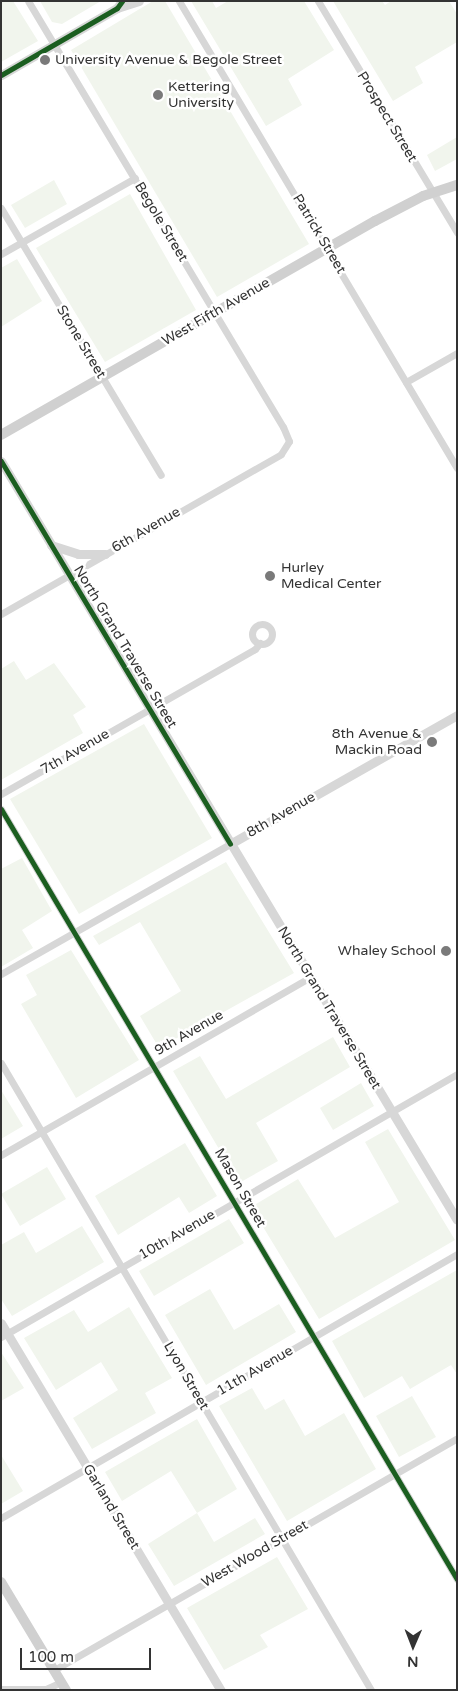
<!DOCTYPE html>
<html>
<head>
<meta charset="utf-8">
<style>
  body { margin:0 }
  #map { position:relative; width:458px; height:1691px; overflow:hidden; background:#fff; font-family:"Varela Round",sans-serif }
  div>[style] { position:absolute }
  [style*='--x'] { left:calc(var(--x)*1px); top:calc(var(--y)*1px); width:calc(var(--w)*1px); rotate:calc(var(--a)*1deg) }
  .green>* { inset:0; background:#f1f5ed }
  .minor>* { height:7px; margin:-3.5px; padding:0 3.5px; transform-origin:3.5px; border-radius:3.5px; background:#d7d7d7 }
  .minor>.ring { margin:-3.5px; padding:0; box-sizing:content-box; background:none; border:7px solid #d7d7d7; border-radius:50% }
  .tertiary>* { height:9px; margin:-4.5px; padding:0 4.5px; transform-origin:4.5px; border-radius:4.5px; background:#d7d7d7 }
  .secondary>* { height:10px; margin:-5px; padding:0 5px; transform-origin:5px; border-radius:5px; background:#d0d0d0 }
  .cycleway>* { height:5px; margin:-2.5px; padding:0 2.5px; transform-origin:2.5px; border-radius:2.5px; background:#1b5e20 }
  .dots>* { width:14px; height:14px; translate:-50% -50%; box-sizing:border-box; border:2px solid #fff; border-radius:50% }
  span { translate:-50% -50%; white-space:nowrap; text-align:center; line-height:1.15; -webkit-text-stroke:5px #fff; paint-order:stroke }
  .poi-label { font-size:14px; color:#333 }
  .left { translate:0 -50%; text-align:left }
  .right { translate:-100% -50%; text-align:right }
  .street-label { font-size:14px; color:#333 }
  .frame { position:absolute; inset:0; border:2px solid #333; pointer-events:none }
  .north { position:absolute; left:388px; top:1621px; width:50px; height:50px; -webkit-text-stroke:4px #fff; paint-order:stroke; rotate:181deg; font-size:14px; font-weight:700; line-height:20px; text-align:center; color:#333 }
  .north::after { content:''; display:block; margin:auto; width:18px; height:22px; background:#333; clip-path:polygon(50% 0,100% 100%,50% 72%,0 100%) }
  .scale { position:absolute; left:20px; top:1648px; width:131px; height:22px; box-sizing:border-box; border:2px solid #333; border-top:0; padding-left:6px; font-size:15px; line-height:18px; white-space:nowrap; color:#333; -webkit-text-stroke:4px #fff; paint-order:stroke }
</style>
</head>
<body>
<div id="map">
  <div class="green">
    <i style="clip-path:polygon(1px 1px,13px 1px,38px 41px,1px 62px)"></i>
    <i style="clip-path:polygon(40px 1px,101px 1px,62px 24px,52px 22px)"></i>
    <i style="clip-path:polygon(153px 1px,165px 1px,309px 244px,217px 297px,71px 50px)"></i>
    <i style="clip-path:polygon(191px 1px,212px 1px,216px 8px,228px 1px,304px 1px,334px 50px,288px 79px,302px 105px,266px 126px)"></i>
    <i style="clip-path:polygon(333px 1px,382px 1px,385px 5px,391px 1px,449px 1px,457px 14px,457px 42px,415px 67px,423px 83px,393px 101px)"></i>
    <i style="clip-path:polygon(457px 137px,457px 159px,435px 171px,427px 155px)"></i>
    <i style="clip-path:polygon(54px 180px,67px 204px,25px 228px,11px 205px)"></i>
    <i style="clip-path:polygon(130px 194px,196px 310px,105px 362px,36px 248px)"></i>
    <i style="clip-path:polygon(17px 259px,42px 301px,1px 327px,1px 268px)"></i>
    <i style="clip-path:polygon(14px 661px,26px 680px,54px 663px,86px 707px,73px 715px,83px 733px,1px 780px,1px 669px)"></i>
    <i style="clip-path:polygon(144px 724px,212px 838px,79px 914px,10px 799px)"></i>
    <i style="clip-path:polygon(22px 858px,52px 911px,22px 930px,33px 948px,1px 967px,1px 869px)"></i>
    <i style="clip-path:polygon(226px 862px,294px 973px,159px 1048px,140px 1016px,181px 991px,140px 922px,99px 945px,93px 936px)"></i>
    <i style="clip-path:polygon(71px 950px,139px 1060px,76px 1098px,21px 1004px,37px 995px,26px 975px)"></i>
    <i style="clip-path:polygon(333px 1037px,350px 1067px,256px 1123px,278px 1161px,239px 1183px,173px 1071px,200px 1056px,226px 1099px)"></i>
    <i style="clip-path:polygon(361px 1083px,374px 1106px,333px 1130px,320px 1108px)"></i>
    <i style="clip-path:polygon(1px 1090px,23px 1126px,1px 1139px)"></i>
    <i style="clip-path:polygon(388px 1129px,455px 1240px,319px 1319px,251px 1207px,298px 1179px,335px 1238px,399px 1202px,365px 1142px)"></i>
    <i style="clip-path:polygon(185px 1143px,217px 1196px,189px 1213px,179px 1197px,118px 1235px,95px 1196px)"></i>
    <i style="clip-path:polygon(47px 1167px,66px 1199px,20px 1226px,1px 1194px)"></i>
    <i style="clip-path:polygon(229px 1219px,244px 1243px,154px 1296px,139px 1271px)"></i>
    <i style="clip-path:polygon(82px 1226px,104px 1262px,12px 1316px,1px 1299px,1px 1245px,24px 1232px,36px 1253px)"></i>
    <i style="clip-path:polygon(457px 1270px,457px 1374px,451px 1365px,410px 1389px,402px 1376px,364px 1398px,332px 1341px)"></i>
    <i style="clip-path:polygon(210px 1289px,234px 1330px,279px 1304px,296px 1332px,206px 1385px,165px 1315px)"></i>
    <i style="clip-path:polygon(129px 1307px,172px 1378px,145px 1393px,156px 1413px,92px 1449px,73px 1418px,118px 1390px,101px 1362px,56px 1390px,24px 1338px,74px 1310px,88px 1332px)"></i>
    <i style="clip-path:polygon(1px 1352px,24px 1388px,1px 1401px)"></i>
    <i style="clip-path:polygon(252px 1388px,265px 1410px,284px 1399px,305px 1436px,344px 1413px,376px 1469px,287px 1521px,219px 1406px)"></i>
    <i style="clip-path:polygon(412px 1396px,436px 1437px,399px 1457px,376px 1416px)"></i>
    <i style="clip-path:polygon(197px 1419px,237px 1489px,197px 1513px,214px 1542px,255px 1518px,265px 1534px,174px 1586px,148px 1544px,197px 1513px,171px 1471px,122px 1501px,105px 1472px)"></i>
    <i style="clip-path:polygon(1px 1455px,23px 1491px,1px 1504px)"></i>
    <i style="clip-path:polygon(277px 1557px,308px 1609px,260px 1635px,268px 1647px,224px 1670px,187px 1608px)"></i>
  </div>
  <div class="minor">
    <i style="--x:179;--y:1;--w:543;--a:59.24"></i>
    <i style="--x:318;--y:1;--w:270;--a:59"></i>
    <i style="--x:1;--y:208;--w:311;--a:59.1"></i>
    <i style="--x:1;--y:254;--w:154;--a:-29.6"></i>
    <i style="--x:406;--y:382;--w:59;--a:-29.6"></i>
    <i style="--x:1;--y:614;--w:322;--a:-29.7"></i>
    <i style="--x:281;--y:454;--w:15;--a:-58"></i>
    <i style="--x:289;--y:441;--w:15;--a:-113"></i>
    <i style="--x:283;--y:427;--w:496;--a:-120.9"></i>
    <i class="ring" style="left:252px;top:624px;width:13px;height:13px"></i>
    <i style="--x:1;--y:794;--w:292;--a:-29.7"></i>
    <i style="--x:255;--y:649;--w:8;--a:-50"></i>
    <i style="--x:1;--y:809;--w:895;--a:59.37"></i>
    <i style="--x:1;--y:974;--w:263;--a:-29.6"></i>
    <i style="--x:1;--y:1063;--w:728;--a:59.45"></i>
    <i style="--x:1;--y:1155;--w:357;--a:-29.9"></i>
    <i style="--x:1;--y:1337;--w:526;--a:-29.97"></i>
    <i style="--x:1;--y:1518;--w:527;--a:-30.07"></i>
    <i style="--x:54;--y:1670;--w:465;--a:-29.9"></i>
    <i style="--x:1;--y:1689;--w:45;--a:0"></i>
    <i style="--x:46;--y:1689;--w:17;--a:-25"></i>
  </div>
  <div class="tertiary">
    <i style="--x:117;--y:8;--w:23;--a:-18"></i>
    <i style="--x:1;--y:75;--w:134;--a:-30"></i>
    <i style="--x:117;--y:8;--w:9;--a:-54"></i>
    <i style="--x:1;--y:461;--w:885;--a:59"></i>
    <i style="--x:51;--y:545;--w:28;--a:18"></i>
    <i style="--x:78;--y:554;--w:27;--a:0"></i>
    <i style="--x:230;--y:844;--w:261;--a:-29.6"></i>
    <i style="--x:1;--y:1323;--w:428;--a:59.1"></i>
  </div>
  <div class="secondary">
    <i style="--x:1;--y:435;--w:431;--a:-29.8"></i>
    <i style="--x:375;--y:221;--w:54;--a:-27.5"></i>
    <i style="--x:423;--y:196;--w:36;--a:-18"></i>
    <i style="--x:1;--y:1582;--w:126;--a:59"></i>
  </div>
  <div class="cycleway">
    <i style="--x:1;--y:75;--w:134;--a:-30"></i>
    <i style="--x:117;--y:8;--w:9;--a:-54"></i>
    <i style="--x:1;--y:461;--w:446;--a:59.1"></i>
    <i style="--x:1;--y:809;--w:895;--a:59.37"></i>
  </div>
  <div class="dots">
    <i style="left:45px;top:60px;background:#7a7a7a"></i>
    <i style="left:158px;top:95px;background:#7a7a7a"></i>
    <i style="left:270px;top:576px;background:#7a7a7a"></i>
    <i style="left:432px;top:742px;background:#7a7a7a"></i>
    <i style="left:446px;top:951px;background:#7a7a7a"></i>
  </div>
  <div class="poi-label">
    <span class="left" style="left:55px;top:60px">University Avenue &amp; Begole Street</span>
    <span class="left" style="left:168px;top:95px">Kettering<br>University</span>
    <span class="left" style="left:281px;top:576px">Hurley<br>Medical Center</span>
    <span class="right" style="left:422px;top:742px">8th Avenue &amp;<br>Mackin Road</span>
    <span class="right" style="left:436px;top:951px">Whaley School</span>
  </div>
  <div class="street-label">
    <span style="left:387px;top:117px;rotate:59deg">Prospect Street</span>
    <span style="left:161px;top:222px;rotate:59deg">Begole Street</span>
    <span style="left:319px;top:234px;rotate:59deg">Patrick Street</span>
    <span style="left:216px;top:312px;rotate:-30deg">West Fifth Avenue</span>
    <span style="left:81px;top:342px;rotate:59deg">Stone Street</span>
    <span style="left:146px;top:530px;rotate:-30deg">6th Avenue</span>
    <span style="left:125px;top:647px;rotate:59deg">North Grand Traverse Street</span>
    <span style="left:75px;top:752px;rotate:-30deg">7th Avenue</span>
    <span style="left:281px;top:815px;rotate:-30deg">8th Avenue</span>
    <span style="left:329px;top:1008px;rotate:59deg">North Grand Traverse Street</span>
    <span style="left:189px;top:1033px;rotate:-30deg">9th Avenue</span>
    <span style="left:240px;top:1188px;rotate:60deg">Mason Street</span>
    <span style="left:177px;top:1235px;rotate:-30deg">10th Avenue</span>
    <span style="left:255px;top:1371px;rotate:-30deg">11th Avenue</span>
    <span style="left:186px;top:1376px;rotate:60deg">Lyon Street</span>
    <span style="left:111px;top:1507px;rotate:59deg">Garland Street</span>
    <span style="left:255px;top:1554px;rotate:-30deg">West Wood Street</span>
  </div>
  <div class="frame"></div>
  <div class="north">N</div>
  <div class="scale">100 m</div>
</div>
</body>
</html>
